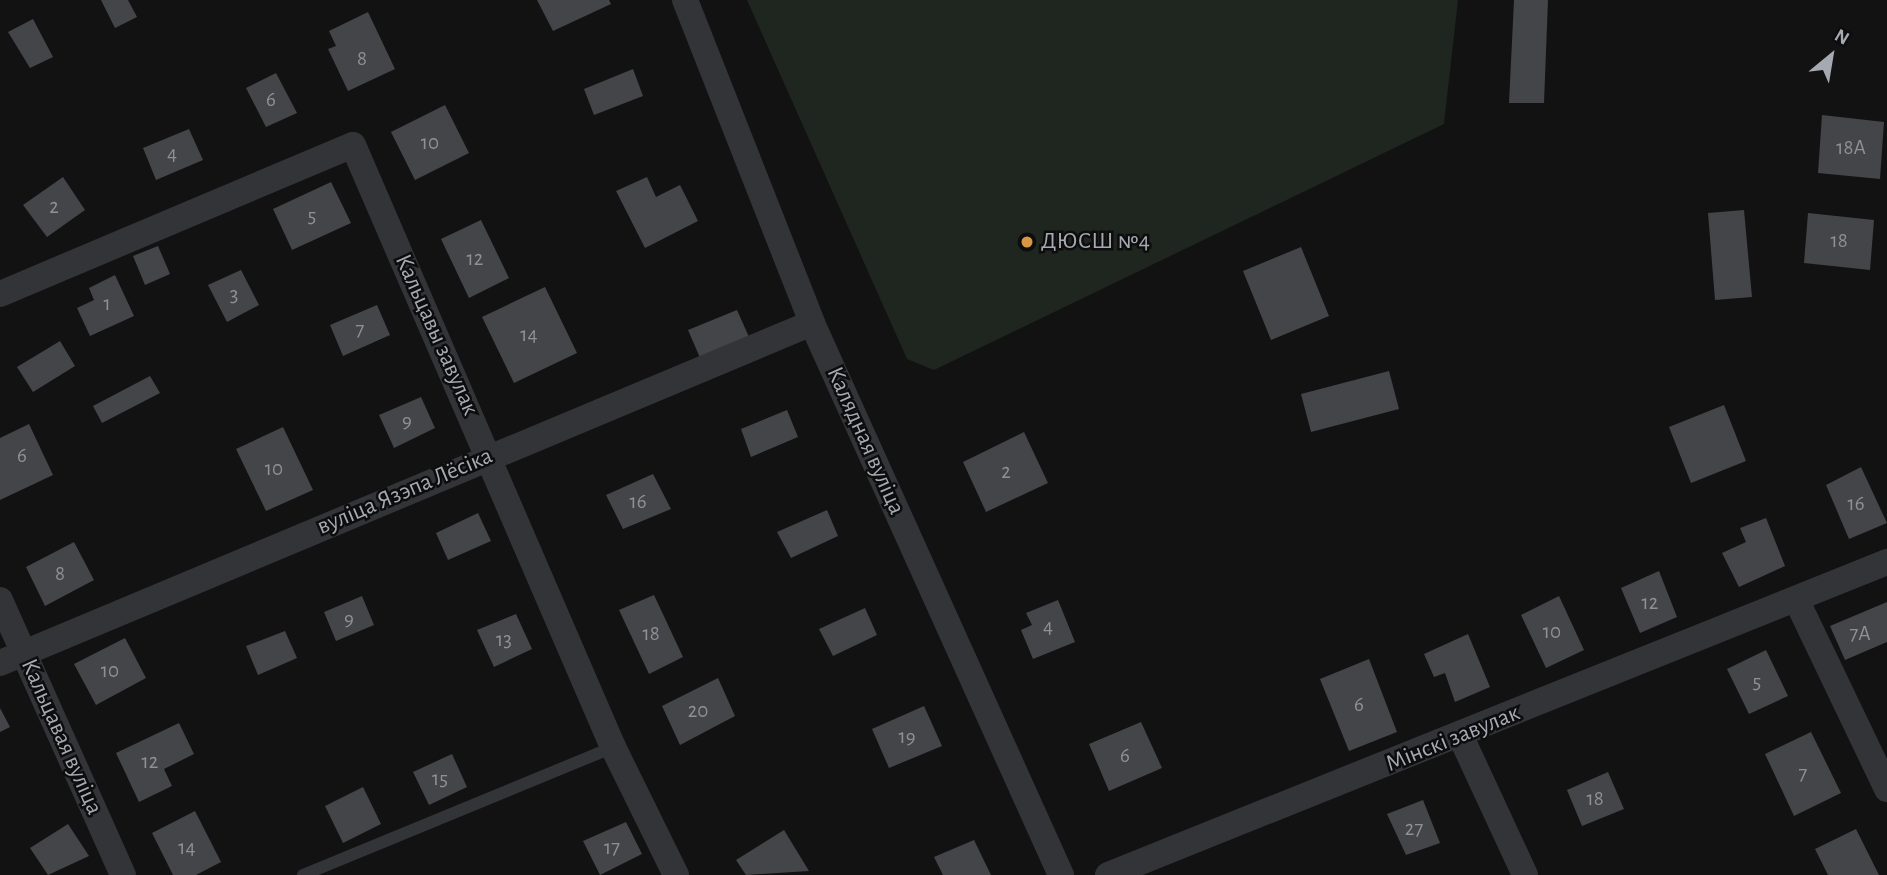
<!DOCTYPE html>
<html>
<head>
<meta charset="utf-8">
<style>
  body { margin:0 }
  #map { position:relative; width:1887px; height:875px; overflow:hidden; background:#121213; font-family:"Alegreya Sans",sans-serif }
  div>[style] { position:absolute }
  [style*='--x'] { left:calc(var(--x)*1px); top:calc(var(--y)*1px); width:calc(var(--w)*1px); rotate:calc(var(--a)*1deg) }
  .green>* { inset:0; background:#1f251f }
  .building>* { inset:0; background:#444548 }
  .lane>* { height:12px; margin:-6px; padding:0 6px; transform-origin:6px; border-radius:6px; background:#333438 }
  .street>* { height:26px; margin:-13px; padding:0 13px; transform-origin:13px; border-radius:13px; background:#333438 }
  .dots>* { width:19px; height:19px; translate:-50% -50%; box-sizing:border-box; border:4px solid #0d0d0e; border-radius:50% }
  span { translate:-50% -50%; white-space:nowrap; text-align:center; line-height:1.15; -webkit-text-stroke:5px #0d0d0e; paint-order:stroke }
  .number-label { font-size:21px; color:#8d9198 }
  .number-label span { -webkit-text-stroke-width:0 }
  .poi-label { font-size:24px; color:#a5aab2 }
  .left { translate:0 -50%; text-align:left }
  .street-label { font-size:24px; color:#a5aab2 }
  .north { position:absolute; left:1796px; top:21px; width:70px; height:70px; -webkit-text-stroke:5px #0d0d0e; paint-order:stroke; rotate:30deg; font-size:19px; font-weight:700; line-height:28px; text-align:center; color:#a5aab2 }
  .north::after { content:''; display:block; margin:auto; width:24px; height:32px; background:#a5aab2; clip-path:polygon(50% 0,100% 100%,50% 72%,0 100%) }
</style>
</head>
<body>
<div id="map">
  <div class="green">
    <i style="clip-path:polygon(747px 0,1458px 0,1444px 124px,934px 370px,907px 359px)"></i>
  </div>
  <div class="building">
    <i style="clip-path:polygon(101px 0,128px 0,137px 17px,115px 28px)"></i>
    <i style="clip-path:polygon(537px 0,609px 0,611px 4px,553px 31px)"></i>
    <i style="clip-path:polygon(1514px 0,1548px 0,1544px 103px,1509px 103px)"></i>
    <i style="clip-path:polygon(368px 12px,395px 69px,348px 91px,328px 49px,336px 46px,329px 31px)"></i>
    <i style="clip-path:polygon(33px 19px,53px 57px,30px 68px,8px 32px)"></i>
    <i style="clip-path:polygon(633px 69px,643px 96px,594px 115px,584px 89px)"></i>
    <i style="clip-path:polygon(276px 73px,297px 113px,266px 127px,246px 88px)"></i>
    <i style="clip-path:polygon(445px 105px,469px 153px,415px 180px,391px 132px)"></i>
    <i style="clip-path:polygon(1822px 115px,1884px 122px,1880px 179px,1818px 173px)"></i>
    <i style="clip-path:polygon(189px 129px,203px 160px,156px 180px,143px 148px)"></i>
    <i style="clip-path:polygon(63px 177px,85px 210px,47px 237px,23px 205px)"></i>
    <i style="clip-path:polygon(647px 177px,656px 197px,680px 185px,698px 221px,645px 248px,616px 191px)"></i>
    <i style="clip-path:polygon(331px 182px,351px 223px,292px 250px,273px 209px)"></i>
    <i style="clip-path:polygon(1744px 210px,1752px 297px,1715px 300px,1708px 213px)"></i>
    <i style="clip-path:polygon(1808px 213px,1874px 220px,1870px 270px,1804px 263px)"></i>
    <i style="clip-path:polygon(481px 220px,509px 278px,469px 298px,441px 239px)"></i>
    <i style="clip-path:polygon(158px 246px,170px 274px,145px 285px,133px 256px)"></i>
    <i style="clip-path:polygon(1301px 247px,1329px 316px,1271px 340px,1243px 271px)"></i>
    <i style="clip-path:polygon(241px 270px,259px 305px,227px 322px,208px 285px)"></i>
    <i style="clip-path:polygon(115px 275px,134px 316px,90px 336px,77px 308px,94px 300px,89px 288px)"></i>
    <i style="clip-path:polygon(545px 287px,577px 353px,514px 383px,482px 317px)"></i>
    <i style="clip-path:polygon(377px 305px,390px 335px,343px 356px,330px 325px)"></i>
    <i style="clip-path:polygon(737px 310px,749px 337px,701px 360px,688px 330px)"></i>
    <i style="clip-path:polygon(60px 341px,75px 366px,33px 392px,17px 367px)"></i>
    <i style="clip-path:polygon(1389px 371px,1399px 409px,1311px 432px,1301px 394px)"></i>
    <i style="clip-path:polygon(150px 376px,160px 393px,102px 423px,93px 406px)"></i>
    <i style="clip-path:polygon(421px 397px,435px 428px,394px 448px,379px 415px)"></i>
    <i style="clip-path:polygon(1724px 405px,1746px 461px,1691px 483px,1669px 427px)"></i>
    <i style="clip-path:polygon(787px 410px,798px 437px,751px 457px,741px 429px)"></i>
    <i style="clip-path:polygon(29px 424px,53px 475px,0 500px,0 438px)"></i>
    <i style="clip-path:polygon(283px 427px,313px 490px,266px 511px,236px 449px)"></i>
    <i style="clip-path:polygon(1024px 432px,1048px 483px,986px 512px,963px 462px)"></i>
    <i style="clip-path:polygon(1861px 467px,1887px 523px,1849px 539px,1826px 485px)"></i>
    <i style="clip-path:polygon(653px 474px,671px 509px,623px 529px,606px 495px)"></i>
    <i style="clip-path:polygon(827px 510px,838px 536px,791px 558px,777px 532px)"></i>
    <i style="clip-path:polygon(478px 513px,491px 541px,448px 560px,436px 533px)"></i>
    <i style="clip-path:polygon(1766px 518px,1785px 566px,1739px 587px,1722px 553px,1746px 542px,1740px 528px)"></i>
    <i style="clip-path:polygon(74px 542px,94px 580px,45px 606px,26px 567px)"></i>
    <i style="clip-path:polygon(1659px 571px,1677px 617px,1640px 633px,1621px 588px)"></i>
    <i style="clip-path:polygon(654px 595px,683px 657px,649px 674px,619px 610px)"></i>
    <i style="clip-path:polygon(362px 596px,374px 625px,336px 641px,324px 612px)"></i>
    <i style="clip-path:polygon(1559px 596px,1584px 650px,1546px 668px,1521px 615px)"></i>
    <i style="clip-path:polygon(1058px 600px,1075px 642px,1033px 659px,1021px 630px,1032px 625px,1026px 613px)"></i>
    <i style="clip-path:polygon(1887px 602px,1887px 642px,1845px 660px,1830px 626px)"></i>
    <i style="clip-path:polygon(865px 608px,877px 635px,833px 656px,819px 629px)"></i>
    <i style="clip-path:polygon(516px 614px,532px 649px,494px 667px,477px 630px)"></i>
    <i style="clip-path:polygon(285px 631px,297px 658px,258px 675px,246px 646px)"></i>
    <i style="clip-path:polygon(1468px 634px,1490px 687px,1455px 702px,1445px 673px,1434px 677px,1424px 654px)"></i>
    <i style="clip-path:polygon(125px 638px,146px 678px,96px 705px,74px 664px)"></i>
    <i style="clip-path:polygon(1766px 650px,1788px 696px,1749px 714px,1727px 669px)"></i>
    <i style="clip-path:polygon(1369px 659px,1397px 732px,1349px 751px,1320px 679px)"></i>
    <i style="clip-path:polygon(718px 678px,735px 716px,680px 745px,662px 706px)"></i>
    <i style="clip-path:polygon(924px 706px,942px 746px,889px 768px,872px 729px)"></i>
    <i style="clip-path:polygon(0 708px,10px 727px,0 732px)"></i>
    <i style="clip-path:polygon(1141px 722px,1162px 768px,1109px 791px,1089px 744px)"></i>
    <i style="clip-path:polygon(179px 723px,194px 754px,164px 769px,172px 786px,139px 802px,116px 753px)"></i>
    <i style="clip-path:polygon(1811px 732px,1841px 793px,1794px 816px,1765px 754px)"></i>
    <i style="clip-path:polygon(452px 754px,467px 787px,429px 805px,413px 772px)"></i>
    <i style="clip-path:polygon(1608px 772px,1624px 809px,1582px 826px,1567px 790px)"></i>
    <i style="clip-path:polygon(363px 787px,381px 824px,343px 843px,325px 806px)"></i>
    <i style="clip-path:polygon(1423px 800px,1440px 843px,1406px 855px,1387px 814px)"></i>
    <i style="clip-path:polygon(195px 811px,221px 862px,196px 875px,173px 875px,152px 833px)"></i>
    <i style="clip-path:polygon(626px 822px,642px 854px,600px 875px,583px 841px)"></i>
    <i style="clip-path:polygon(68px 824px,89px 856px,48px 875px,30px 848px)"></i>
    <i style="clip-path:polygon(1856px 829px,1879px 875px,1828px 875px,1815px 849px)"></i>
    <i style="clip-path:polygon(784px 830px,809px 871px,746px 875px,736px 860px)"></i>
    <i style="clip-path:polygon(974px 840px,991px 875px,943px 875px,934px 857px)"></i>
  </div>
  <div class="lane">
    <i style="--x:303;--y:875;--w:335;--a:-22.4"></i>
  </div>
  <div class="street">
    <i style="--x:685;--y:0;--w:347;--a:68.5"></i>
    <i style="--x:812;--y:323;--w:606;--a:65.72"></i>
    <i style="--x:0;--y:294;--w:383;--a:-22.9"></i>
    <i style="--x:353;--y:145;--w:656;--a:66.64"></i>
    <i style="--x:613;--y:747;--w:143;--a:63.8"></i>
    <i style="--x:1796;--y:599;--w:211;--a:64.4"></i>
    <i style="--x:0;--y:600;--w:301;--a:65.9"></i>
    <i style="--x:0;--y:663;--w:880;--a:-22.72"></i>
    <i style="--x:1461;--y:737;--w:152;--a:65.1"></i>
    <i style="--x:1108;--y:875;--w:840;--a:-21.89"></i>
  </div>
  <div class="dots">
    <i style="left:1027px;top:242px;background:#d99744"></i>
  </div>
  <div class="number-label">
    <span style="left:362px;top:59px">8</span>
    <span style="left:271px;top:100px">6</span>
    <span style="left:430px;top:143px">10</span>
    <span style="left:1851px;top:148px">18А</span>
    <span style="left:172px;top:154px">4</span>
    <span style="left:54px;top:207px">2</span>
    <span style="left:312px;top:216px">5</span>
    <span style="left:1839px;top:241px">18</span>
    <span style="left:475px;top:259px">12</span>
    <span style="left:234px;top:295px">3</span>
    <span style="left:107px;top:304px">1</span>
    <span style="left:360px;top:330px">7</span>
    <span style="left:529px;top:335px">14</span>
    <span style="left:407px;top:421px">9</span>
    <span style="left:22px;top:456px">6</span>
    <span style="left:274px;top:469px">10</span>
    <span style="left:1006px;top:472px">2</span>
    <span style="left:638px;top:502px">16</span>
    <span style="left:1856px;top:504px">16</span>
    <span style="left:60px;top:574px">8</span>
    <span style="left:1650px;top:603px">12</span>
    <span style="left:349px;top:619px">9</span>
    <span style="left:1048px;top:627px">4</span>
    <span style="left:1552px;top:632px">10</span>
    <span style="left:651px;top:634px">18</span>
    <span style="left:1860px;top:634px">7А</span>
    <span style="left:504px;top:640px">13</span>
    <span style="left:110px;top:671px">10</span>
    <span style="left:1757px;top:682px">5</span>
    <span style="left:1359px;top:705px">6</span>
    <span style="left:698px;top:711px">20</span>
    <span style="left:907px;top:737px">19</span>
    <span style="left:1125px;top:756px">6</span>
    <span style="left:150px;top:762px">12</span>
    <span style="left:1803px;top:774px">7</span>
    <span style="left:440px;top:779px">15</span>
    <span style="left:1595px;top:799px">18</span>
    <span style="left:1414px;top:829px">27</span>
    <span style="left:187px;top:848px">14</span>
    <span style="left:612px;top:848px">17</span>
  </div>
  <div class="poi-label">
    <span class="left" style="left:1041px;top:242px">ДЮСШ №4</span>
  </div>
  <div class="street-label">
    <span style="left:436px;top:335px;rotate:66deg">Кальцавы завулак</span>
    <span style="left:865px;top:441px;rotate:66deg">Калядная вуліца</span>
    <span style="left:405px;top:492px;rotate:-23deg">вуліца Язэпа Лёсіка</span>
    <span style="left:61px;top:737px;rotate:66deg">Кальцавая вуліца</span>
    <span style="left:1453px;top:739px;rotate:-22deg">Мінскі завулак</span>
  </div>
  <div class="north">N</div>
</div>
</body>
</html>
